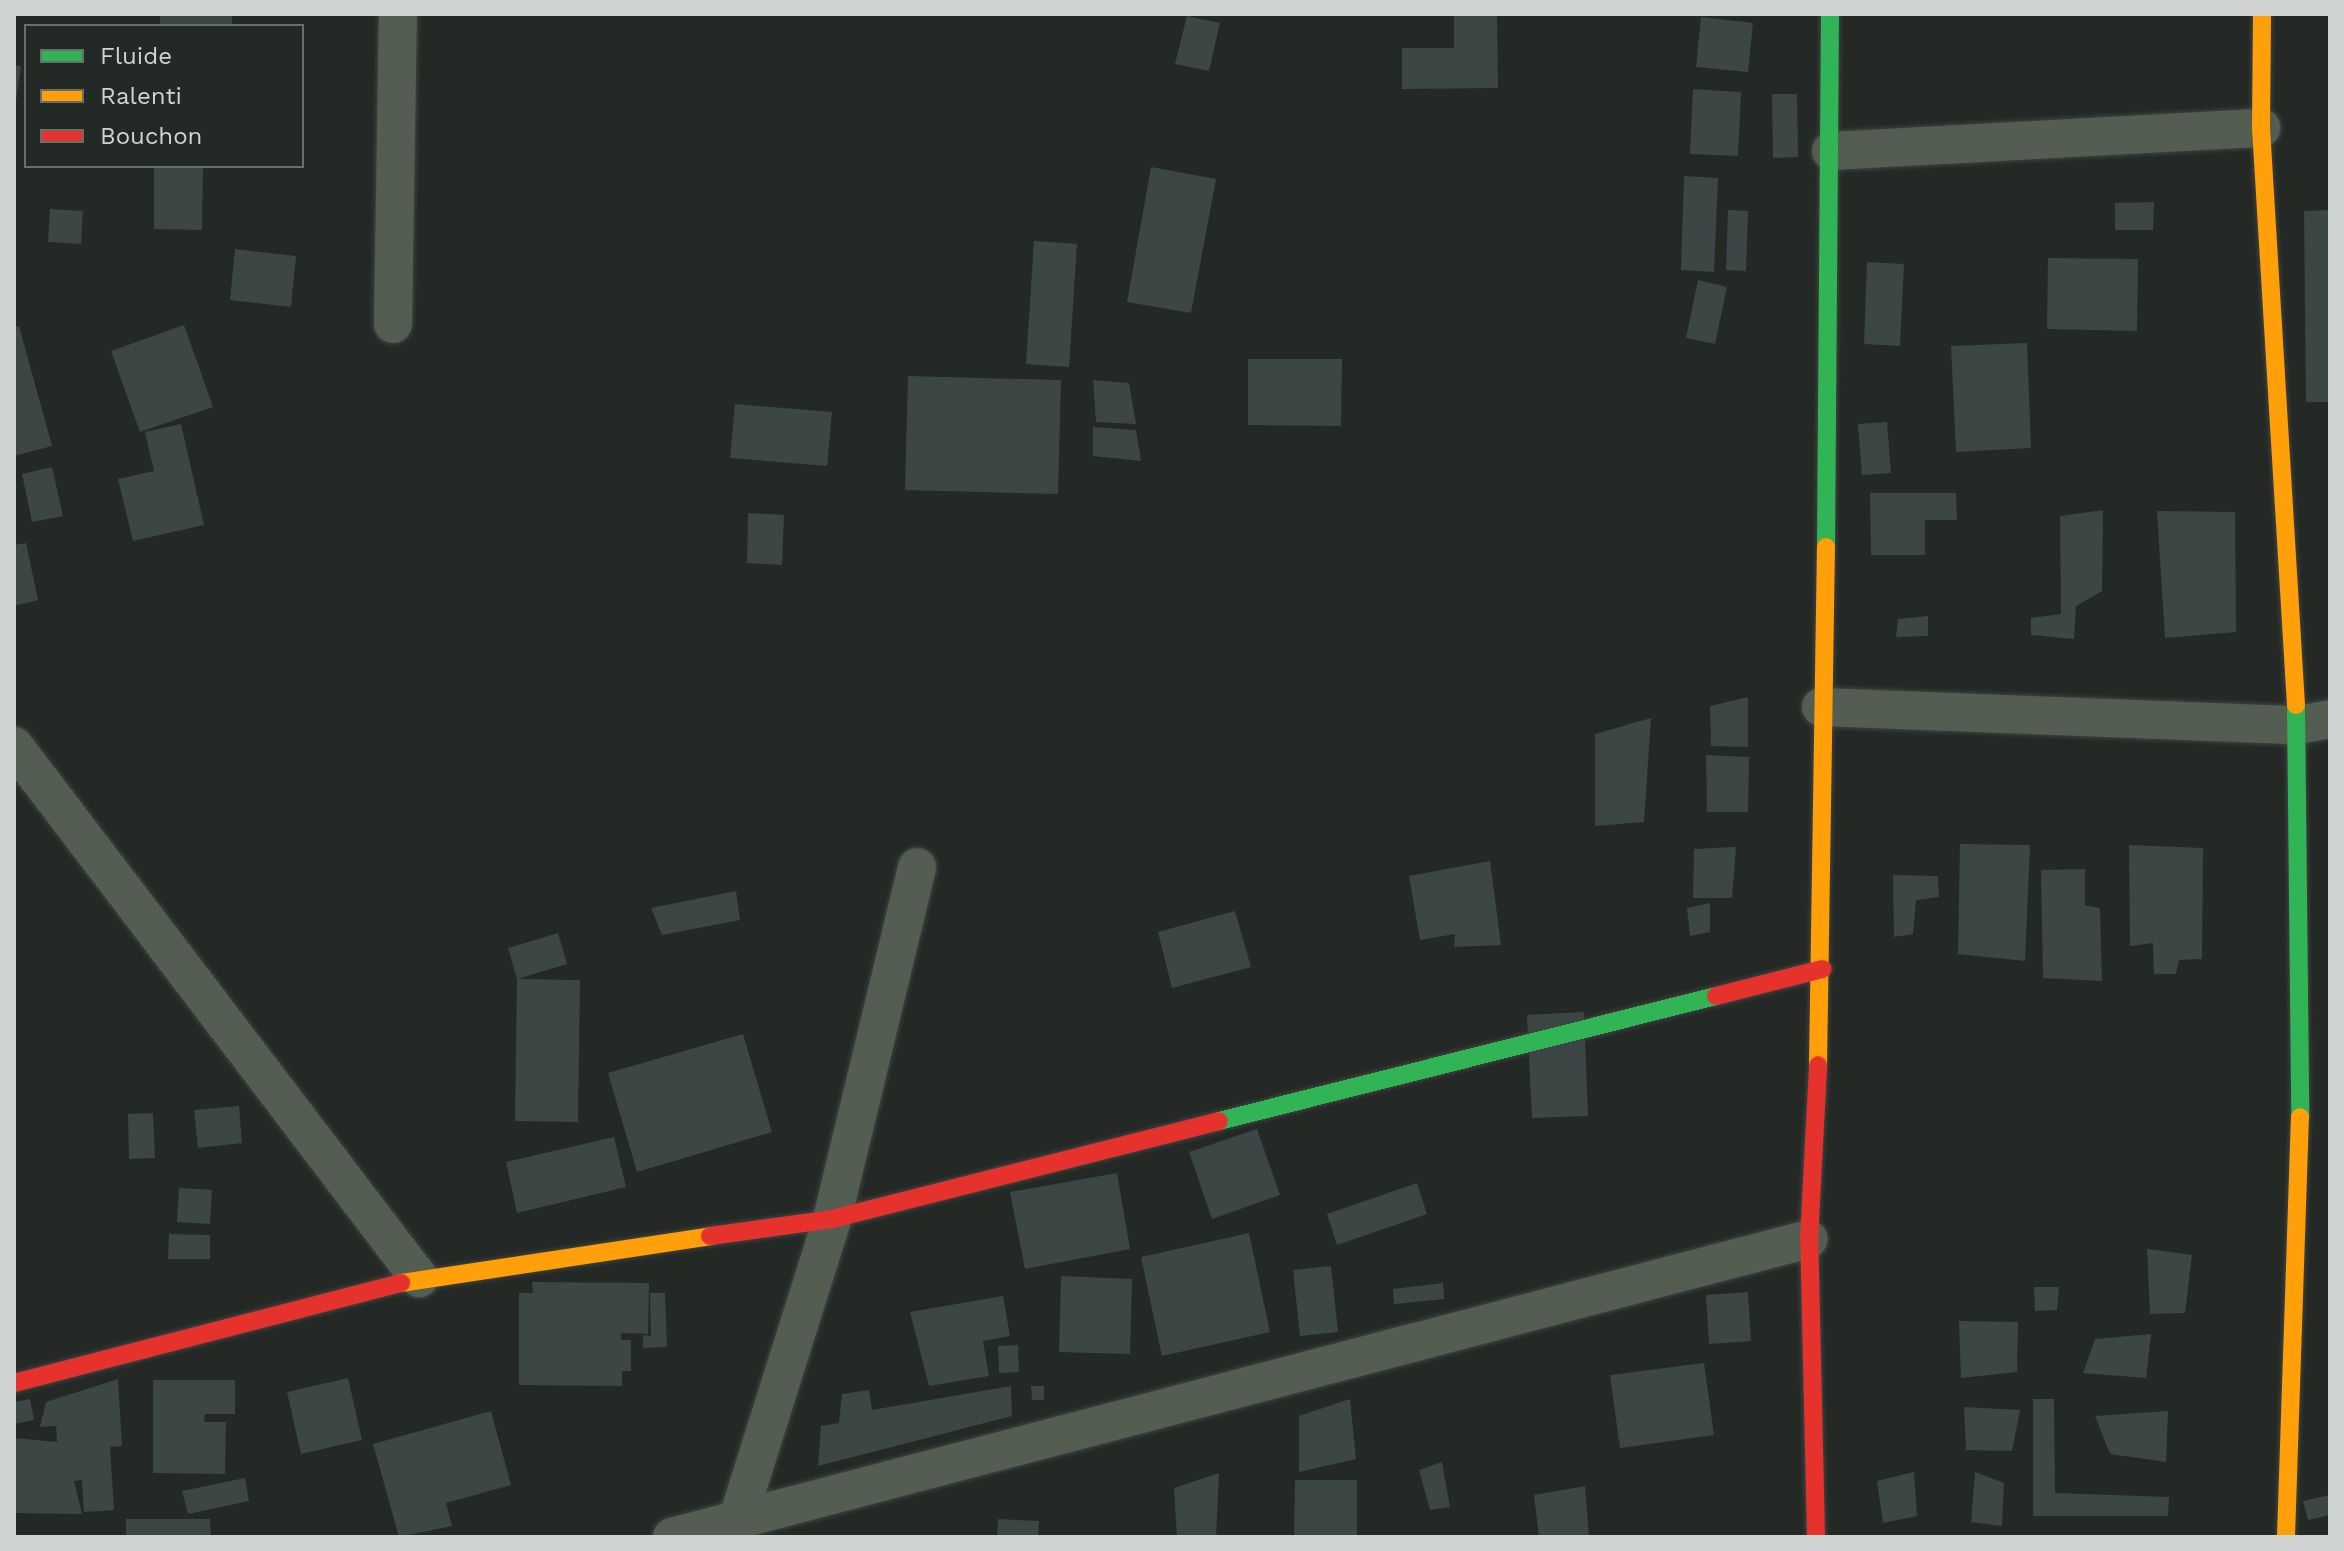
<!DOCTYPE html>
<html>
<head>
<meta charset="utf-8">
<style>
  body { margin:0 }
  #map { position:relative; width:2344px; height:1551px; overflow:hidden; background:#242926; font-family:"Work Sans",sans-serif }
  div>[style] { position:absolute }
  [style*='--x'] { left:calc(var(--x)*1px); top:calc(var(--y)*1px); width:calc(var(--w)*1px); rotate:calc(var(--a)*1deg) }
  .building>* { inset:0; background:#3c4645 }
  .roads { filter:drop-shadow(0 0 2px #404341) drop-shadow(0 0 2px #404341) }
  .street>* { height:38px; margin:-19px; padding:0 19px; transform-origin:19px; border-radius:19px; background:#545d52 }
  .fast>* { height:18px; margin:-9px; padding:0 9px; transform-origin:9px; border-radius:9px; background:#30b455 }
  .slow>* { height:18px; margin:-9px; padding:0 9px; transform-origin:9px; border-radius:9px; background:#ff9f0a }
  .jam>* { height:18px; margin:-9px; padding:0 9px; transform-origin:9px; border-radius:9px; background:#e5322d }
  span { translate:-50% -50%; white-space:nowrap; text-align:center; line-height:1.15; -webkit-text-stroke:7px #232a26; paint-order:stroke }
  .frame { position:absolute; inset:0; border:16px solid #cfd3d1; pointer-events:none }
  .legend { position:absolute; left:24px; top:24px; width:280px; height:144px; box-sizing:border-box; background:#232a26; border:2px solid #686e6a; margin:0; padding:10px 14px; list-style:none; font-size:24px; color:#cfd3d1 }
  .legend li { display:flex; align-items:center; gap:16px; height:40px }
  .legend b { width:40px; border:2px solid #686e6a }
</style>
</head>
<body>
<div id="map">
  <div class="building">
    <i style="clip-path:polygon(160px 14px,232px 14px,232px 26px,160px 26px)"></i>
    <i style="clip-path:polygon(1454px 14px,1497px 14px,1498px 88px,1402px 89px,1402px 48px,1454px 48px)"></i>
    <i style="clip-path:polygon(1187px 16px,1220px 23px,1209px 71px,1175px 64px)"></i>
    <i style="clip-path:polygon(1701px 17px,1753px 23px,1748px 72px,1696px 67px)"></i>
    <i style="clip-path:polygon(14px 65px,21px 66px,16px 101px,14px 101px)"></i>
    <i style="clip-path:polygon(1693px 89px,1741px 92px,1738px 156px,1690px 154px)"></i>
    <i style="clip-path:polygon(1772px 94px,1797px 94px,1798px 157px,1773px 158px)"></i>
    <i style="clip-path:polygon(154px 166px,203px 166px,202px 230px,154px 229px)"></i>
    <i style="clip-path:polygon(1151px 167px,1216px 179px,1191px 313px,1127px 302px)"></i>
    <i style="clip-path:polygon(1684px 176px,1718px 178px,1714px 272px,1681px 270px)"></i>
    <i style="clip-path:polygon(2154px 202px,2153px 230px,2115px 230px,2115px 203px)"></i>
    <i style="clip-path:polygon(50px 209px,83px 211px,81px 244px,48px 242px)"></i>
    <i style="clip-path:polygon(1728px 210px,1748px 211px,1746px 271px,1726px 270px)"></i>
    <i style="clip-path:polygon(2330px 210px,2330px 402px,2306px 402px,2304px 211px)"></i>
    <i style="clip-path:polygon(1034px 241px,1077px 244px,1069px 367px,1026px 364px)"></i>
    <i style="clip-path:polygon(235px 249px,296px 256px,291px 307px,230px 300px)"></i>
    <i style="clip-path:polygon(2048px 258px,2138px 259px,2137px 331px,2047px 329px)"></i>
    <i style="clip-path:polygon(1867px 262px,1904px 264px,1900px 346px,1864px 344px)"></i>
    <i style="clip-path:polygon(1698px 280px,1727px 287px,1715px 344px,1686px 338px)"></i>
    <i style="clip-path:polygon(184px 325px,213px 407px,140px 432px,111px 351px)"></i>
    <i style="clip-path:polygon(19px 326px,52px 446px,14px 456px,14px 327px)"></i>
    <i style="clip-path:polygon(2027px 343px,2031px 448px,1956px 452px,1951px 346px)"></i>
    <i style="clip-path:polygon(1248px 359px,1342px 359px,1341px 426px,1248px 425px)"></i>
    <i style="clip-path:polygon(908px 376px,1061px 380px,1058px 494px,905px 490px)"></i>
    <i style="clip-path:polygon(1093px 380px,1129px 383px,1136px 424px,1096px 422px)"></i>
    <i style="clip-path:polygon(735px 404px,832px 412px,827px 466px,730px 458px)"></i>
    <i style="clip-path:polygon(1887px 422px,1891px 473px,1862px 475px,1858px 424px)"></i>
    <i style="clip-path:polygon(181px 424px,204px 525px,133px 541px,118px 479px,154px 471px,145px 432px)"></i>
    <i style="clip-path:polygon(1093px 427px,1136px 430px,1141px 461px,1093px 456px)"></i>
    <i style="clip-path:polygon(52px 467px,63px 516px,32px 522px,22px 474px)"></i>
    <i style="clip-path:polygon(1870px 493px,1956px 493px,1957px 520px,1925px 520px,1925px 555px,1871px 555px)"></i>
    <i style="clip-path:polygon(2103px 510px,2102px 591px,2076px 606px,2074px 639px,2031px 635px,2031px 618px,2061px 614px,2060px 516px)"></i>
    <i style="clip-path:polygon(2157px 511px,2235px 512px,2236px 632px,2165px 638px)"></i>
    <i style="clip-path:polygon(748px 513px,784px 515px,782px 565px,747px 563px)"></i>
    <i style="clip-path:polygon(26px 543px,38px 600px,14px 606px,14px 545px)"></i>
    <i style="clip-path:polygon(1928px 616px,1928px 636px,1896px 637px,1898px 619px)"></i>
    <i style="clip-path:polygon(1748px 697px,1748px 747px,1711px 746px,1710px 706px)"></i>
    <i style="clip-path:polygon(1651px 718px,1644px 822px,1595px 826px,1595px 734px)"></i>
    <i style="clip-path:polygon(1706px 755px,1749px 757px,1748px 812px,1707px 812px)"></i>
    <i style="clip-path:polygon(1960px 844px,2030px 845px,2025px 961px,1958px 954px)"></i>
    <i style="clip-path:polygon(2129px 845px,2203px 848px,2202px 959px,2179px 960px,2176px 974px,2154px 974px,2153px 943px,2130px 946px)"></i>
    <i style="clip-path:polygon(1736px 847px,1732px 898px,1693px 898px,1694px 849px)"></i>
    <i style="clip-path:polygon(1490px 861px,1501px 945px,1454px 947px,1455px 934px,1420px 940px,1409px 876px)"></i>
    <i style="clip-path:polygon(2085px 869px,2085px 905px,2100px 908px,2102px 981px,2043px 978px,2041px 870px)"></i>
    <i style="clip-path:polygon(1893px 875px,1938px 876px,1939px 897px,1916px 900px,1913px 934px,1894px 937px)"></i>
    <i style="clip-path:polygon(736px 891px,740px 920px,662px 935px,651px 908px)"></i>
    <i style="clip-path:polygon(1710px 903px,1710px 932px,1690px 936px,1687px 908px)"></i>
    <i style="clip-path:polygon(1235px 911px,1251px 967px,1172px 988px,1158px 932px)"></i>
    <i style="clip-path:polygon(558px 933px,567px 964px,517px 979px,580px 980px,578px 1122px,515px 1121px,517px 979px,508px 948px)"></i>
    <i style="clip-path:polygon(1584px 1012px,1588px 1116px,1532px 1118px,1527px 1015px)"></i>
    <i style="clip-path:polygon(743px 1034px,772px 1132px,637px 1172px,608px 1073px)"></i>
    <i style="clip-path:polygon(239px 1106px,242px 1143px,198px 1148px,194px 1110px)"></i>
    <i style="clip-path:polygon(153px 1113px,155px 1158px,129px 1159px,128px 1114px)"></i>
    <i style="clip-path:polygon(1257px 1129px,1280px 1195px,1212px 1219px,1189px 1152px)"></i>
    <i style="clip-path:polygon(614px 1137px,626px 1187px,517px 1213px,506px 1162px)"></i>
    <i style="clip-path:polygon(1117px 1173px,1130px 1249px,1025px 1269px,1010px 1192px)"></i>
    <i style="clip-path:polygon(1417px 1183px,1427px 1214px,1337px 1245px,1327px 1214px)"></i>
    <i style="clip-path:polygon(179px 1188px,212px 1190px,210px 1224px,177px 1222px)"></i>
    <i style="clip-path:polygon(1249px 1233px,1270px 1332px,1162px 1356px,1141px 1257px)"></i>
    <i style="clip-path:polygon(169px 1234px,210px 1235px,210px 1259px,168px 1259px)"></i>
    <i style="clip-path:polygon(2147px 1249px,2192px 1255px,2185px 1313px,2150px 1314px)"></i>
    <i style="clip-path:polygon(1331px 1266px,1338px 1332px,1300px 1336px,1293px 1270px)"></i>
    <i style="clip-path:polygon(1061px 1276px,1132px 1279px,1130px 1354px,1059px 1352px)"></i>
    <i style="clip-path:polygon(532px 1282px,649px 1283px,648px 1334px,621px 1333px,621px 1340px,631px 1340px,631px 1371px,622px 1371px,622px 1386px,519px 1385px,519px 1293px,533px 1293px)"></i>
    <i style="clip-path:polygon(1443px 1283px,1444px 1299px,1394px 1304px,1393px 1289px)"></i>
    <i style="clip-path:polygon(2034px 1287px,2059px 1287px,2057px 1310px,2035px 1311px)"></i>
    <i style="clip-path:polygon(1748px 1292px,1751px 1341px,1709px 1344px,1706px 1295px)"></i>
    <i style="clip-path:polygon(650px 1293px,665px 1293px,667px 1347px,643px 1348px,643px 1335px,651px 1336px)"></i>
    <i style="clip-path:polygon(1003px 1296px,1010px 1336px,983px 1341px,989px 1376px,929px 1386px,910px 1312px)"></i>
    <i style="clip-path:polygon(1959px 1321px,2018px 1322px,2017px 1372px,1961px 1378px)"></i>
    <i style="clip-path:polygon(2151px 1334px,2146px 1378px,2083px 1373px,2095px 1339px)"></i>
    <i style="clip-path:polygon(1018px 1345px,1019px 1372px,999px 1373px,998px 1346px)"></i>
    <i style="clip-path:polygon(1704px 1363px,1714px 1435px,1620px 1448px,1610px 1375px)"></i>
    <i style="clip-path:polygon(348px 1378px,362px 1440px,301px 1454px,287px 1392px)"></i>
    <i style="clip-path:polygon(118px 1379px,122px 1446px,110px 1447px,114px 1510px,84px 1512px,82px 1480px,74px 1481px,82px 1514px,14px 1513px,14px 1438px,57px 1442px,56px 1426px,40px 1427px,46px 1402px)"></i>
    <i style="clip-path:polygon(153px 1380px,235px 1380px,235px 1414px,205px 1414px,204px 1422px,226px 1422px,225px 1474px,153px 1473px)"></i>
    <i style="clip-path:polygon(1011px 1386px,1012px 1416px,818px 1466px,821px 1426px,839px 1423px,842px 1394px,869px 1390px,872px 1410px)"></i>
    <i style="clip-path:polygon(1031px 1386px,1044px 1386px,1044px 1400px,1032px 1400px)"></i>
    <i style="clip-path:polygon(30px 1399px,34px 1420px,14px 1424px,14px 1402px)"></i>
    <i style="clip-path:polygon(1350px 1399px,1356px 1459px,1299px 1472px,1299px 1416px)"></i>
    <i style="clip-path:polygon(2033px 1399px,2054px 1399px,2055px 1493px,2169px 1497px,2168px 1516px,2033px 1516px)"></i>
    <i style="clip-path:polygon(1964px 1407px,2020px 1410px,2012px 1451px,1966px 1450px)"></i>
    <i style="clip-path:polygon(491px 1411px,511px 1485px,446px 1503px,452px 1526px,399px 1537px,373px 1444px)"></i>
    <i style="clip-path:polygon(2168px 1411px,2166px 1462px,2110px 1454px,2095px 1416px)"></i>
    <i style="clip-path:polygon(1442px 1462px,1450px 1507px,1430px 1510px,1419px 1470px)"></i>
    <i style="clip-path:polygon(1914px 1472px,1917px 1516px,1883px 1523px,1877px 1481px)"></i>
    <i style="clip-path:polygon(1975px 1472px,2004px 1483px,2002px 1526px,1971px 1522px)"></i>
    <i style="clip-path:polygon(1219px 1473px,1216px 1537px,1177px 1537px,1174px 1488px)"></i>
    <i style="clip-path:polygon(245px 1478px,249px 1501px,188px 1514px,182px 1491px)"></i>
    <i style="clip-path:polygon(1295px 1480px,1357px 1480px,1357px 1537px,1294px 1537px)"></i>
    <i style="clip-path:polygon(1585px 1486px,1589px 1537px,1539px 1537px,1534px 1495px)"></i>
    <i style="clip-path:polygon(2330px 1495px,2330px 1515px,2308px 1520px,2303px 1501px)"></i>
    <i style="clip-path:polygon(126px 1519px,210px 1519px,211px 1537px,126px 1537px)"></i>
    <i style="clip-path:polygon(998px 1519px,1039px 1521px,1038px 1537px,997px 1537px)"></i>
  </div>
  <div class="roads">
    <div class="street">
      <i style="--x:1831;--y:151;--w:431;--a:-3.1"></i>
      <i style="--x:393;--y:324;--w:310;--a:-89.1"></i>
      <i style="--x:1821;--y:707;--w:476;--a:2.2"></i>
      <i style="--x:2297;--y:725;--w:34;--a:-10"></i>
      <i style="--x:14;--y:746;--w:669;--a:52.72"></i>
      <i style="--x:672;--y:1537;--w:1175;--a:-14.69"></i>
      <i style="--x:732;--y:1537;--w:333;--a:-72.5"></i>
      <i style="--x:832;--y:1219;--w:362;--a:-76.4"></i>
    </div>
    <div class="fast">
      <i style="--x:1826;--y:547;--w:533;--a:-89.57"></i>
      <i style="--x:2296;--y:705;--w:412;--a:89.4"></i>
      <i style="--x:1219;--y:1121;--w:512;--a:-14.12"></i>
    </div>
    <div class="slow">
      <i style="--x:2262;--y:14;--w:114;--a:90.5"></i>
      <i style="--x:2261;--y:128;--w:578;--a:86.53"></i>
      <i style="--x:1818;--y:1065;--w:518;--a:-89.12"></i>
      <i style="--x:401;--y:1283;--w:313;--a:-8.6"></i>
      <i style="--x:2286;--y:1537;--w:420;--a:-88.1"></i>
    </div>
    <div class="jam">
      <i style="--x:1716;--y:996;--w:110;--a:-14.2"></i>
      <i style="--x:710;--y:1236;--w:123;--a:-7.9"></i>
      <i style="--x:832;--y:1219;--w:399;--a:-14.2"></i>
      <i style="--x:14;--y:1383;--w:400;--a:-14.5"></i>
      <i style="--x:1816;--y:1537;--w:298;--a:-91.3"></i>
      <i style="--x:1809;--y:1239;--w:174;--a:-87"></i>
    </div>
  </div>
  <div class="frame"></div>
  <ul class="legend">
  <li><b style="height:10px;background:#30b455"></b>Fluide</li>
  <li><b style="height:10px;background:#ff9f0a"></b>Ralenti</li>
  <li><b style="height:10px;background:#e5322d"></b>Bouchon</li>
  </ul>
</div>
</body>
</html>
